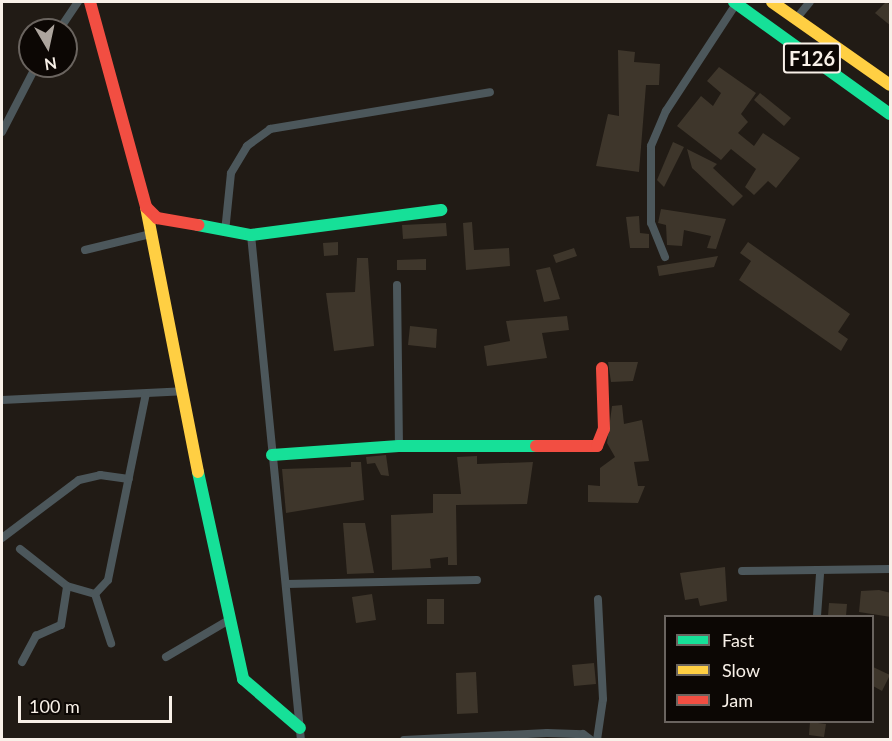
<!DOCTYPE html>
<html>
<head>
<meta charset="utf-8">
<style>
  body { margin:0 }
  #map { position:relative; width:892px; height:741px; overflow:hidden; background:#211b15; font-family:Lato,sans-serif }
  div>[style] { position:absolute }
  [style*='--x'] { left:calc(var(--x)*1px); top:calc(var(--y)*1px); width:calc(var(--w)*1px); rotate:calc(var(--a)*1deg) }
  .building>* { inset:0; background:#3e362b }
  .street>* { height:8px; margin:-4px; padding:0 4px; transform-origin:4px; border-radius:4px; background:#4c575b }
  .fast>* { height:12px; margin:-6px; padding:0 6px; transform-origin:6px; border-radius:6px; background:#16e098 }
  .slow>* { height:12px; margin:-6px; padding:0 6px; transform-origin:6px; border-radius:6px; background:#ffcf43 }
  .jam>* { height:12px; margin:-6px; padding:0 6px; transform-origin:6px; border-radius:6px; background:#f24e42 }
  span { translate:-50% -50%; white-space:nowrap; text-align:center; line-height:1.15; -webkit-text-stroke:4.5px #0c0704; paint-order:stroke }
  .shield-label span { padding:2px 4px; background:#0c0704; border:2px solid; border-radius:4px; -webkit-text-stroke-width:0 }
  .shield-label { font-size:20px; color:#f8f0e8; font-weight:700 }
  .frame { position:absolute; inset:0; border:3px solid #f8f0e8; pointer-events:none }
  .legend { position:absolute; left:664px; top:615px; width:210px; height:108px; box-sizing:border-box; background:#0c0704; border:2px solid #6a645f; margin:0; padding:8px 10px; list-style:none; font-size:18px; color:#f8f0e8 }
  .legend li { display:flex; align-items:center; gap:12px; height:30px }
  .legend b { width:30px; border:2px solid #6a645f }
  .north { position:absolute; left:18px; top:18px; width:60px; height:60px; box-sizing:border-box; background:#0c0704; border:2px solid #6a645f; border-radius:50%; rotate:171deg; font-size:16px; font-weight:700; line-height:24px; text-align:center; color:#f8f0e8 }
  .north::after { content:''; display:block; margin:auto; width:21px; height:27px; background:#ada59e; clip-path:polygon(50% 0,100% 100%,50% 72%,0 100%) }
  .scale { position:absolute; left:18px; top:696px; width:154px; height:27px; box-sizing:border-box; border:3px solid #f8f0e8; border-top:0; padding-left:8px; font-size:18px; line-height:21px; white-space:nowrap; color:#f8f0e8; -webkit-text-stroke:4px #0c0704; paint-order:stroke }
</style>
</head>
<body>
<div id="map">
  <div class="building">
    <i style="clip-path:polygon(886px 2px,891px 5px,891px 26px,875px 13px)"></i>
    <i style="clip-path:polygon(618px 50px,635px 52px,634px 62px,660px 64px,659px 85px,646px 85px,639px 172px,596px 166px,608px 114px,619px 116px)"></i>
    <i style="clip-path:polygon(719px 67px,756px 93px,741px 114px,748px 122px,738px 133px,754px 146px,763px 133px,800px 158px,776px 188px,768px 181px,754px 195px,745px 187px,756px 169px,731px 149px,721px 160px,677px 126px,701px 96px,713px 106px,721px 93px,707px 81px)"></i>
    <i style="clip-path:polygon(760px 93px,791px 118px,784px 126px,754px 100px)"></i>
    <i style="clip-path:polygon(673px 142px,684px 147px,664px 187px,657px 180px)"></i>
    <i style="clip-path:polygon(687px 149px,717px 164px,713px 168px,743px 196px,733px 206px,692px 168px)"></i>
    <i style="clip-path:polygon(661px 209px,726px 219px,716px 249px,707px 248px,711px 236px,684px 230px,682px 246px,667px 245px,666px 225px,658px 223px)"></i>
    <i style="clip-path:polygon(639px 216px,640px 233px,649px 234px,649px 248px,630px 248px,626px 217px)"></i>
    <i style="clip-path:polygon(472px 222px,474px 250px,509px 248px,510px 266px,466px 270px,463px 223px)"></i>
    <i style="clip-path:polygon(446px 223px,447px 236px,403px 239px,402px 225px)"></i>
    <i style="clip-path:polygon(338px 242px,338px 255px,324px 256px,323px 243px)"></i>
    <i style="clip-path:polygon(748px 242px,850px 314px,838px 332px,848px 339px,841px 351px,739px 280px,751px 261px,740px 253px)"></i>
    <i style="clip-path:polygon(574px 248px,577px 256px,556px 263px,553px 255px)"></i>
    <i style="clip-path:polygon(718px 256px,714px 267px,659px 276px,657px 266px)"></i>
    <i style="clip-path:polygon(357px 258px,368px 258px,374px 346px,334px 351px,326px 293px,355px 292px)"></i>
    <i style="clip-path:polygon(426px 259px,426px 270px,397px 270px,397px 260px)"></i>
    <i style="clip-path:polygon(550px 267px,560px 299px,544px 302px,536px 270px)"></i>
    <i style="clip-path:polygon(567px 316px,569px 330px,542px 333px,547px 358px,487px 366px,484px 346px,510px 341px,506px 321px)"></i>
    <i style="clip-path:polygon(410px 326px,437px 329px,436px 348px,408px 345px)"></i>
    <i style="clip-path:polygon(608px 362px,638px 362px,633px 381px,611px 382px)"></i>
    <i style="clip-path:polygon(622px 405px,624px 424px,642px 420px,649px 461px,634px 462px,638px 486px,645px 486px,638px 503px,588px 502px,588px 485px,600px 486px,600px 468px,615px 457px,607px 443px,612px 406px)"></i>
    <i style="clip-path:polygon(386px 455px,389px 476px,381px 475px,375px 463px,367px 464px,366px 457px)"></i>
    <i style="clip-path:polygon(477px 456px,477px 464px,533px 462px,527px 504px,456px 505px,457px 565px,448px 565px,448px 557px,430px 559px,431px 568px,392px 570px,391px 515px,433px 513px,433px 494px,461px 494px,457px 457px)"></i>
    <i style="clip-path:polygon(351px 462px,361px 462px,364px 500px,286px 513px,282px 469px,351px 467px)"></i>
    <i style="clip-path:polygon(343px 523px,365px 523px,374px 573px,347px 574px)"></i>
    <i style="clip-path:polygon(725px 567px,727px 601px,700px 606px,698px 598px,685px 600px,680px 573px)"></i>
    <i style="clip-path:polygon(879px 590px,891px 593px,891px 617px,859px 612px,861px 591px)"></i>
    <i style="clip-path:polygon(372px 594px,376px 620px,356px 623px,352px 597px)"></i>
    <i style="clip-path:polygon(427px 599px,444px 599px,444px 624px,427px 624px)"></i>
    <i style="clip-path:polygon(829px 603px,847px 604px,846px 616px,828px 616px)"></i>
    <i style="clip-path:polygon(594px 663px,596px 684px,574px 686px,572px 665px)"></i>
    <i style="clip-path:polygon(873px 667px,890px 675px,882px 691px,873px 686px)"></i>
    <i style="clip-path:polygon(476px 672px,478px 713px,457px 714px,456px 673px)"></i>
    <i style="clip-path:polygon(810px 722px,826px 724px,824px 737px,809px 735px)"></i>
  </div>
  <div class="street">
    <i style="--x:796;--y:19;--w:22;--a:-51"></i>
    <i style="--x:59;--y:30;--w:34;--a:-56"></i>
    <i style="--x:2;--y:132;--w:74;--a:-62.7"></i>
    <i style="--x:225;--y:232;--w:59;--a:-84.2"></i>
    <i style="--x:231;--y:173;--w:31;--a:-59"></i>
    <i style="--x:247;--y:146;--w:29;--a:-36"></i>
    <i style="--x:270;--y:129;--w:223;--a:-9.5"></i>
    <i style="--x:251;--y:235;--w:507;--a:84.35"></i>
    <i style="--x:85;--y:250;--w:67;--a:-13.8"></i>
    <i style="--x:665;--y:257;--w:37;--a:-112"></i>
    <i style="--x:651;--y:223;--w:77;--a:-90"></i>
    <i style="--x:651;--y:146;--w:38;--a:-67"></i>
    <i style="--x:666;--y:111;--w:128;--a:-56.8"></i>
    <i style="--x:397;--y:285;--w:161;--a:89.3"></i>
    <i style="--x:2;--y:400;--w:181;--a:-2.8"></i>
    <i style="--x:2;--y:538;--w:96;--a:-37"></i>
    <i style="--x:79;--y:480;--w:22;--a:-13"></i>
    <i style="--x:100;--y:475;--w:29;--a:8"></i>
    <i style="--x:20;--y:549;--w:60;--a:38.2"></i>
    <i style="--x:67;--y:586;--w:29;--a:16"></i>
    <i style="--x:742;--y:571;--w:148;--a:-0.8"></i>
    <i style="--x:286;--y:584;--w:191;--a:-1.2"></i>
    <i style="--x:95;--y:594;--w:19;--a:-47"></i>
    <i style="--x:108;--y:580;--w:190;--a:-78.5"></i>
    <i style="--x:95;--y:594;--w:52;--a:71.9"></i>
    <i style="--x:817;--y:616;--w:42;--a:-85.9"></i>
    <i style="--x:166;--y:657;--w:73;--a:-30.4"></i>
    <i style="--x:22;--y:662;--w:30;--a:-62"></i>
    <i style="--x:36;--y:636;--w:27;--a:-24"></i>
    <i style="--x:61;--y:625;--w:39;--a:-81"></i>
    <i style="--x:404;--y:740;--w:143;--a:-2.8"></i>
    <i style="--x:547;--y:733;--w:36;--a:2"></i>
    <i style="--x:583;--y:734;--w:10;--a:37"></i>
    <i style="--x:597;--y:740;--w:41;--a:-81.7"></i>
    <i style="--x:603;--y:699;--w:100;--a:-92.9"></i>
  </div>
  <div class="fast">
    <i style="--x:734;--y:2;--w:192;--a:35.7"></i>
    <i style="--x:198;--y:225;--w:54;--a:10.7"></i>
    <i style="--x:251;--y:235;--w:192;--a:-7.5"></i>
    <i style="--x:272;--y:455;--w:127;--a:-4.1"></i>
    <i style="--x:399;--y:446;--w:137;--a:0"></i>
    <i style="--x:198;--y:472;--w:212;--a:77.7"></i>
    <i style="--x:243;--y:679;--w:75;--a:40.7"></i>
  </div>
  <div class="slow">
    <i style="--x:772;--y:2;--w:144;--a:35.1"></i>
    <i style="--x:146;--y:207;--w:270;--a:78.9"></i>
  </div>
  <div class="jam">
    <i style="--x:90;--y:2;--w:213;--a:74.7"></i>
    <i style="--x:146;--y:207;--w:16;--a:45"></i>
    <i style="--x:157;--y:218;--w:42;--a:9.7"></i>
    <i style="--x:536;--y:446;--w:61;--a:0"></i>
    <i style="--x:597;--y:446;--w:18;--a:-68"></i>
    <i style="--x:604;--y:429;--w:61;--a:-91.9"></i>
  </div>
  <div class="shield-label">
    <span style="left:812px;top:58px">F126</span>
  </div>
  <div class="frame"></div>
  <ul class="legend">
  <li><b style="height:8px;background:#16e098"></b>Fast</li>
  <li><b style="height:8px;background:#ffcf43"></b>Slow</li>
  <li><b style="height:8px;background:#f24e42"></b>Jam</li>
  </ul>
  <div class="north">N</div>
  <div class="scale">100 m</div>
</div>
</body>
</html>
